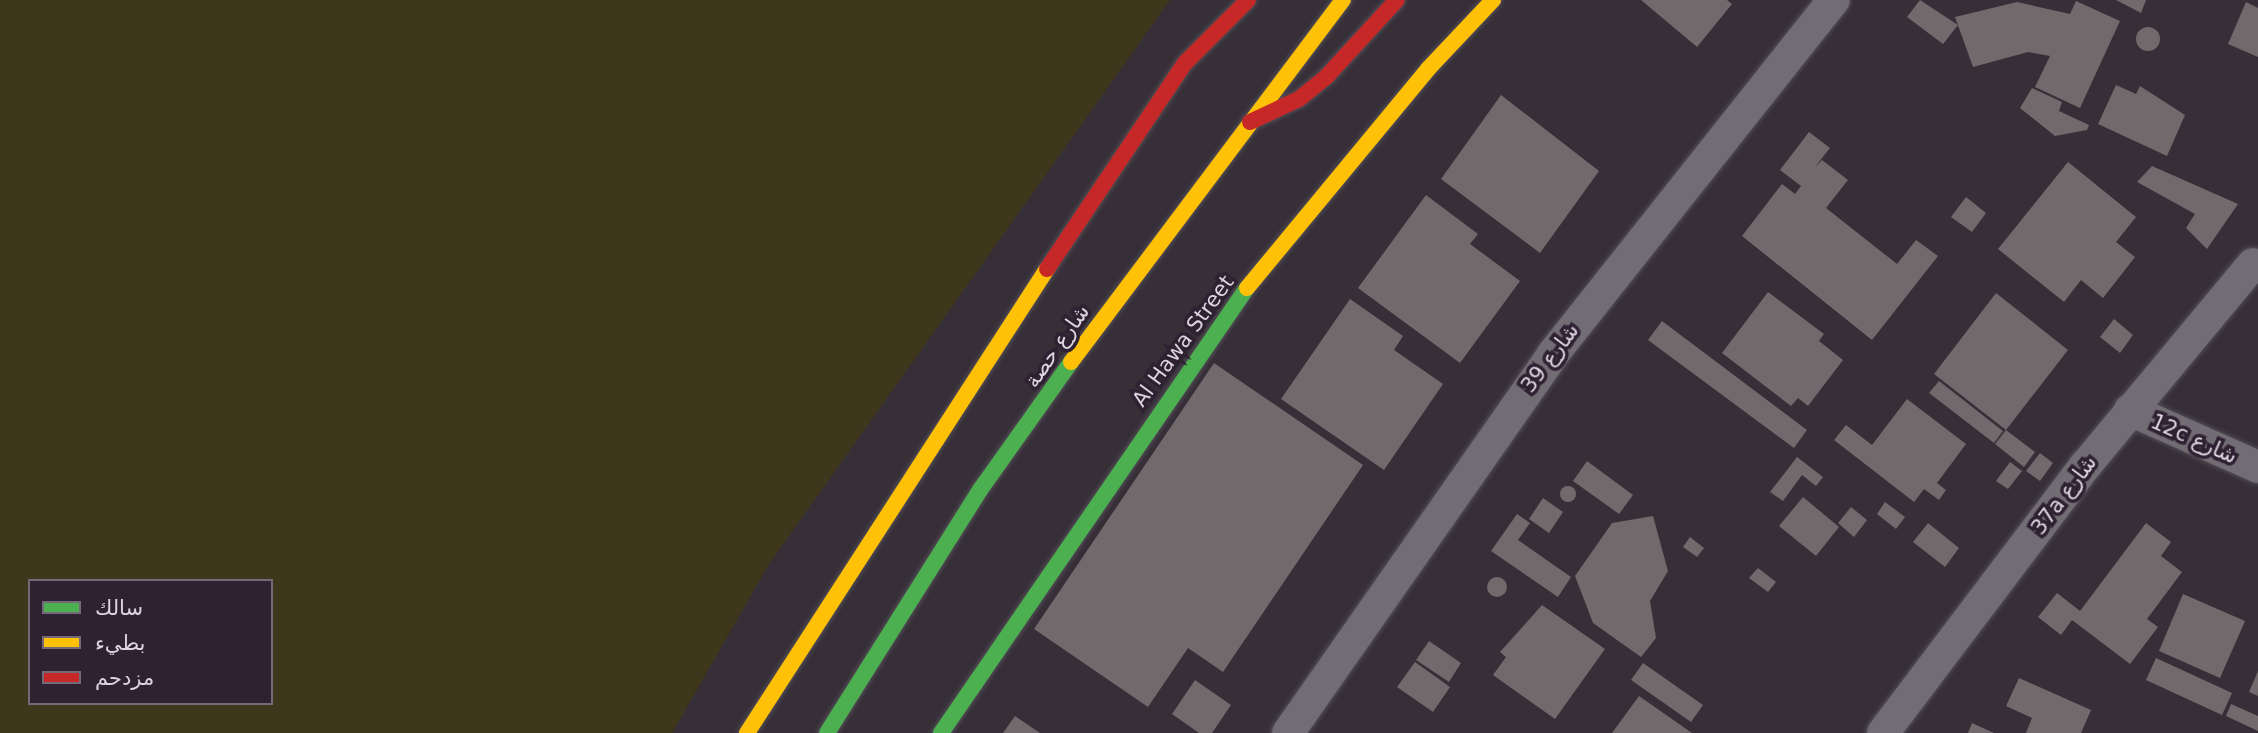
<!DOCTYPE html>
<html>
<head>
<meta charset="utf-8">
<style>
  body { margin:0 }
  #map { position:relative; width:2258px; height:733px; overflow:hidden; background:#362f38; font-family:"DejaVu Sans",Cairo,sans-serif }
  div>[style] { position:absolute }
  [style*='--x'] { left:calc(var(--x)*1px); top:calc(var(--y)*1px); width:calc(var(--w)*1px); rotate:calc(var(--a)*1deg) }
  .sand>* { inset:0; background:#3f371c }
  .building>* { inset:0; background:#71696c }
  .round { border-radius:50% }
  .roads { filter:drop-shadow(0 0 2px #534d55) drop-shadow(0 0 2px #534d55) }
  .street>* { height:32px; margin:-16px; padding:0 16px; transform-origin:16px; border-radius:16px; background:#726c74 }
  .fast>* { height:16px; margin:-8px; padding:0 8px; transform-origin:8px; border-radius:8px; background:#4caf50 }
  .slow>* { height:16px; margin:-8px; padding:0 8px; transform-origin:8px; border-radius:8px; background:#ffc107 }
  .jam>* { height:16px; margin:-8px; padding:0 8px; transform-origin:8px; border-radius:8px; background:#c62828 }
  span { translate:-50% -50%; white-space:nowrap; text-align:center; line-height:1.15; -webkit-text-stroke:7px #2e2232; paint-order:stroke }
  .street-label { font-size:21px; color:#dcd4df }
  .legend { position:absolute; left:28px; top:579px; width:245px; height:126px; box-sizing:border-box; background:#2e2232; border:2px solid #746977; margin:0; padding:9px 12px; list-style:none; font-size:21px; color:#dcd4df }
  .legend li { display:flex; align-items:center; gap:14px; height:35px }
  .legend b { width:35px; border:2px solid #746977 }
</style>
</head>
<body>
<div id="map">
  <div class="sand">
    <i style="clip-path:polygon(evenodd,0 0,1170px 0,769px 564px,672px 733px,0 733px,0 0,30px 581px,271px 581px,271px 703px,30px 703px,30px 581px)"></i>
  </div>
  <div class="building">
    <i style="clip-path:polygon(1641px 0,1727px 0,1732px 4px,1697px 47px)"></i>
    <i style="clip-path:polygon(1920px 0,1958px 25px,1943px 44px,1907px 17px)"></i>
    <i style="clip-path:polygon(2116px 0,2146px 0,2141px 13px)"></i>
    <i style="clip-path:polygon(2076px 1px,2120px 21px,2080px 108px,2035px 87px,2050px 56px,2028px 52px,1973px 67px,1955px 17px,2017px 2px,2070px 14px)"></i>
    <i style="clip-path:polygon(2246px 2px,2258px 8px,2258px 57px,2228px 44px)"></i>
    <i class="round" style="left:2136px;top:27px;width:24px;height:24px"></i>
    <i style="clip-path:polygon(2116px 85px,2136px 94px,2140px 86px,2185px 115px,2167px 156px,2098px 124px)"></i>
    <i style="clip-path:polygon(2032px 88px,2062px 102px,2059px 111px,2089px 125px,2087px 130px,2055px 136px,2020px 108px)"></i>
    <i style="clip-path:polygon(1501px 95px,1599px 171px,1540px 253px,1441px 179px)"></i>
    <i style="clip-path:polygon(1809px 132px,1830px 148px,1815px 167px,1822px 160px,1848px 180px,1826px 208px,1897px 264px,1916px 240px,1938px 256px,1872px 340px,1742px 236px,1782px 184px,1795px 194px,1801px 186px,1780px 170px)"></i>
    <i style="clip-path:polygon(2068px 162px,2136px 217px,2116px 242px,2135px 257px,2103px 298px,2081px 280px,2064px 302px,1998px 249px)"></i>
    <i style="clip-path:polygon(2152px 166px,2238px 204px,2207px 249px,2186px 228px,2195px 214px,2137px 182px)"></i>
    <i style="clip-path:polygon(1426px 195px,1478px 234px,1470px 244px,1520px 281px,1460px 363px,1358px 288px)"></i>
    <i style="clip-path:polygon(1966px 197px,1986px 213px,1972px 232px,1951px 217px)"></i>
    <i style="clip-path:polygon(1768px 292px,1824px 334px,1819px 341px,1843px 360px,1808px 406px,1798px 398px,1791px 406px,1722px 353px)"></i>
    <i style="clip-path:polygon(1996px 293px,2068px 350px,2006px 430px,1934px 374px)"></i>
    <i style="clip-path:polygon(1350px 299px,1403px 336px,1394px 350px,1443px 384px,1384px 470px,1281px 399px)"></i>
    <i style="clip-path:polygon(2114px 319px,2133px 335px,2120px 353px,2100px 337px)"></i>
    <i style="clip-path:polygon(1662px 321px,1807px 430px,1794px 448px,1648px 340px)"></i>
    <i style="clip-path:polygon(1214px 363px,1363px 465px,1223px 672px,1188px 648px,1148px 707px,1034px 629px)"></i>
    <i style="clip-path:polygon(1939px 381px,2003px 431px,1994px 443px,1929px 393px)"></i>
    <i style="clip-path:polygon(1907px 399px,1966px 444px,1937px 483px,1946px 490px,1939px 500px,1924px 489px,1914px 502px,1834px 440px,1846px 425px,1872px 445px)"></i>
    <i style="clip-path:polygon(2006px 430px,2035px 452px,2024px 467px,1995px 444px)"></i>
    <i style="clip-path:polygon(2040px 453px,2053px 463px,2040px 481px,2026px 471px)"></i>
    <i style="clip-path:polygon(1797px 457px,1823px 477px,1816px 486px,1802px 475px,1783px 501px,1770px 492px)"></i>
    <i style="clip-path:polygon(1587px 461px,1633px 495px,1619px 514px,1573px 481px)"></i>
    <i style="clip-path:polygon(2010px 462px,2022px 471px,2008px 489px,1996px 481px)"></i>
    <i class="round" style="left:1560px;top:486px;width:16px;height:16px"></i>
    <i style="clip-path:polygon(1803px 497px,1839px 527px,1816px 556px,1779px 526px)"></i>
    <i style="clip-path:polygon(1543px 498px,1563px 512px,1549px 533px,1529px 519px)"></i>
    <i style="clip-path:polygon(1885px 502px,1905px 517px,1896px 529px,1877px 514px)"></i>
    <i style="clip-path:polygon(1851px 507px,1867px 520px,1854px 537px,1838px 523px)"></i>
    <i style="clip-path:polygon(1517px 514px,1530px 523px,1518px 540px,1571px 577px,1558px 597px,1491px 551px)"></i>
    <i style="clip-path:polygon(1653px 516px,1668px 571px,1650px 601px,1656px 638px,1641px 657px,1593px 623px,1575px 576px,1612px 523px)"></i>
    <i style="clip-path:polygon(1928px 523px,1959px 548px,1945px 567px,1913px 542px)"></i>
    <i style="clip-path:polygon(2146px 523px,2171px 542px,2161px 556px,2182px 572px,2147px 619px,2158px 627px,2130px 664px,2072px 620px,2061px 635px,2038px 617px,2057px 593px,2080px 611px)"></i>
    <i style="clip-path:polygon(1690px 537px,1704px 548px,1697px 557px,1683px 547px)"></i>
    <i style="clip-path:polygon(1758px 568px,1776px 582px,1768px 592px,1749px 578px)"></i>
    <i class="round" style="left:1487px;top:577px;width:20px;height:20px"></i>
    <i style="clip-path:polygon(2183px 594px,2245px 621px,2220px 678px,2159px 651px)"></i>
    <i style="clip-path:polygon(1542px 605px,1605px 649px,1555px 719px,1493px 675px,1506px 657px,1500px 652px)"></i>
    <i style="clip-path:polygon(1429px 641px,1461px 663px,1449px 682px,1416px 660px)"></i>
    <i style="clip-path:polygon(2156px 658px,2232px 693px,2222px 715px,2146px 680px)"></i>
    <i style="clip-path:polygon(1415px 662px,1450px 687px,1433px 712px,1397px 687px)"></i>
    <i style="clip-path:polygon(1643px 663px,1703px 705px,1691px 722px,1631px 680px)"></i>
    <i style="clip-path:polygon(2258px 671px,2258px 696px,2249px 692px)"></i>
    <i style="clip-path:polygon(2019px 678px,2091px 710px,2081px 733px,2026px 733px,2032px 718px,2006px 706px)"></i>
    <i style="clip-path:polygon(1195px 680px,1231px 705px,1212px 733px,1199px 733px,1172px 714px)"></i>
    <i style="clip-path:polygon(1639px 696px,1692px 733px,1612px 733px)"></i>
    <i style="clip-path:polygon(2231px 704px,2258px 716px,2258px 731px,2226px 716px)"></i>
    <i style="clip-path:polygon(1015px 716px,1040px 733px,1003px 733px)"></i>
    <i style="clip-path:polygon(1972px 723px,1994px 733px,1968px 733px)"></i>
  </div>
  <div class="roads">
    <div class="street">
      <i style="--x:2130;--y:410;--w:140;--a:24"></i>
      <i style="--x:1288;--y:733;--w:462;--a:-55"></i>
      <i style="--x:1553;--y:354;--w:452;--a:-51.6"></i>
      <i style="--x:1883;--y:733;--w:336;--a:-52.9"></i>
      <i style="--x:2086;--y:465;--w:261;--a:-50.3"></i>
    </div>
    <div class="fast">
      <i style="--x:827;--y:733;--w:287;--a:-57.8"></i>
      <i style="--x:980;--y:490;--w:157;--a:-54.6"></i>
      <i style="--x:941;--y:733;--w:540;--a:-55.49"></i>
    </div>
    <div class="slow">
      <i style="--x:1247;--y:288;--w:284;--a:-50.4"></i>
      <i style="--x:1428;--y:69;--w:95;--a:-46.7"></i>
      <i style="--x:1071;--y:362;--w:453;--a:-53.1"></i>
      <i style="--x:747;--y:733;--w:553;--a:-57.12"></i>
    </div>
    <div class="jam">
      <i style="--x:1250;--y:122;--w:54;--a:-25.1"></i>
      <i style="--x:1299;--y:99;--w:36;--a:-39"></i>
      <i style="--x:1327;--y:76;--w:103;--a:-47.4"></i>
      <i style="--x:1047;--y:269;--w:248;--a:-56.2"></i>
      <i style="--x:1185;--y:63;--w:89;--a:-45"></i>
    </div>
  </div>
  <div class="street-label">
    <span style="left:1183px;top:341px;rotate:-54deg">Al Hawa Street</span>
    <span style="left:1057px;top:346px;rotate:-55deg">شارع حصة</span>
    <span style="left:1550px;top:358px;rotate:-53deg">شارع 39</span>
    <span style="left:2194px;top:439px;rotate:24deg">12c شارع</span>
    <span style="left:2064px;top:495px;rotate:-53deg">37a شارع</span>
  </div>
  <ul class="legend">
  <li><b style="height:9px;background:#4caf50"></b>سالك</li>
  <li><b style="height:9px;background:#ffc107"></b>بطيء</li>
  <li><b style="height:9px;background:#c62828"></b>مزدحم</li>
  </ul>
</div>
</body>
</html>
